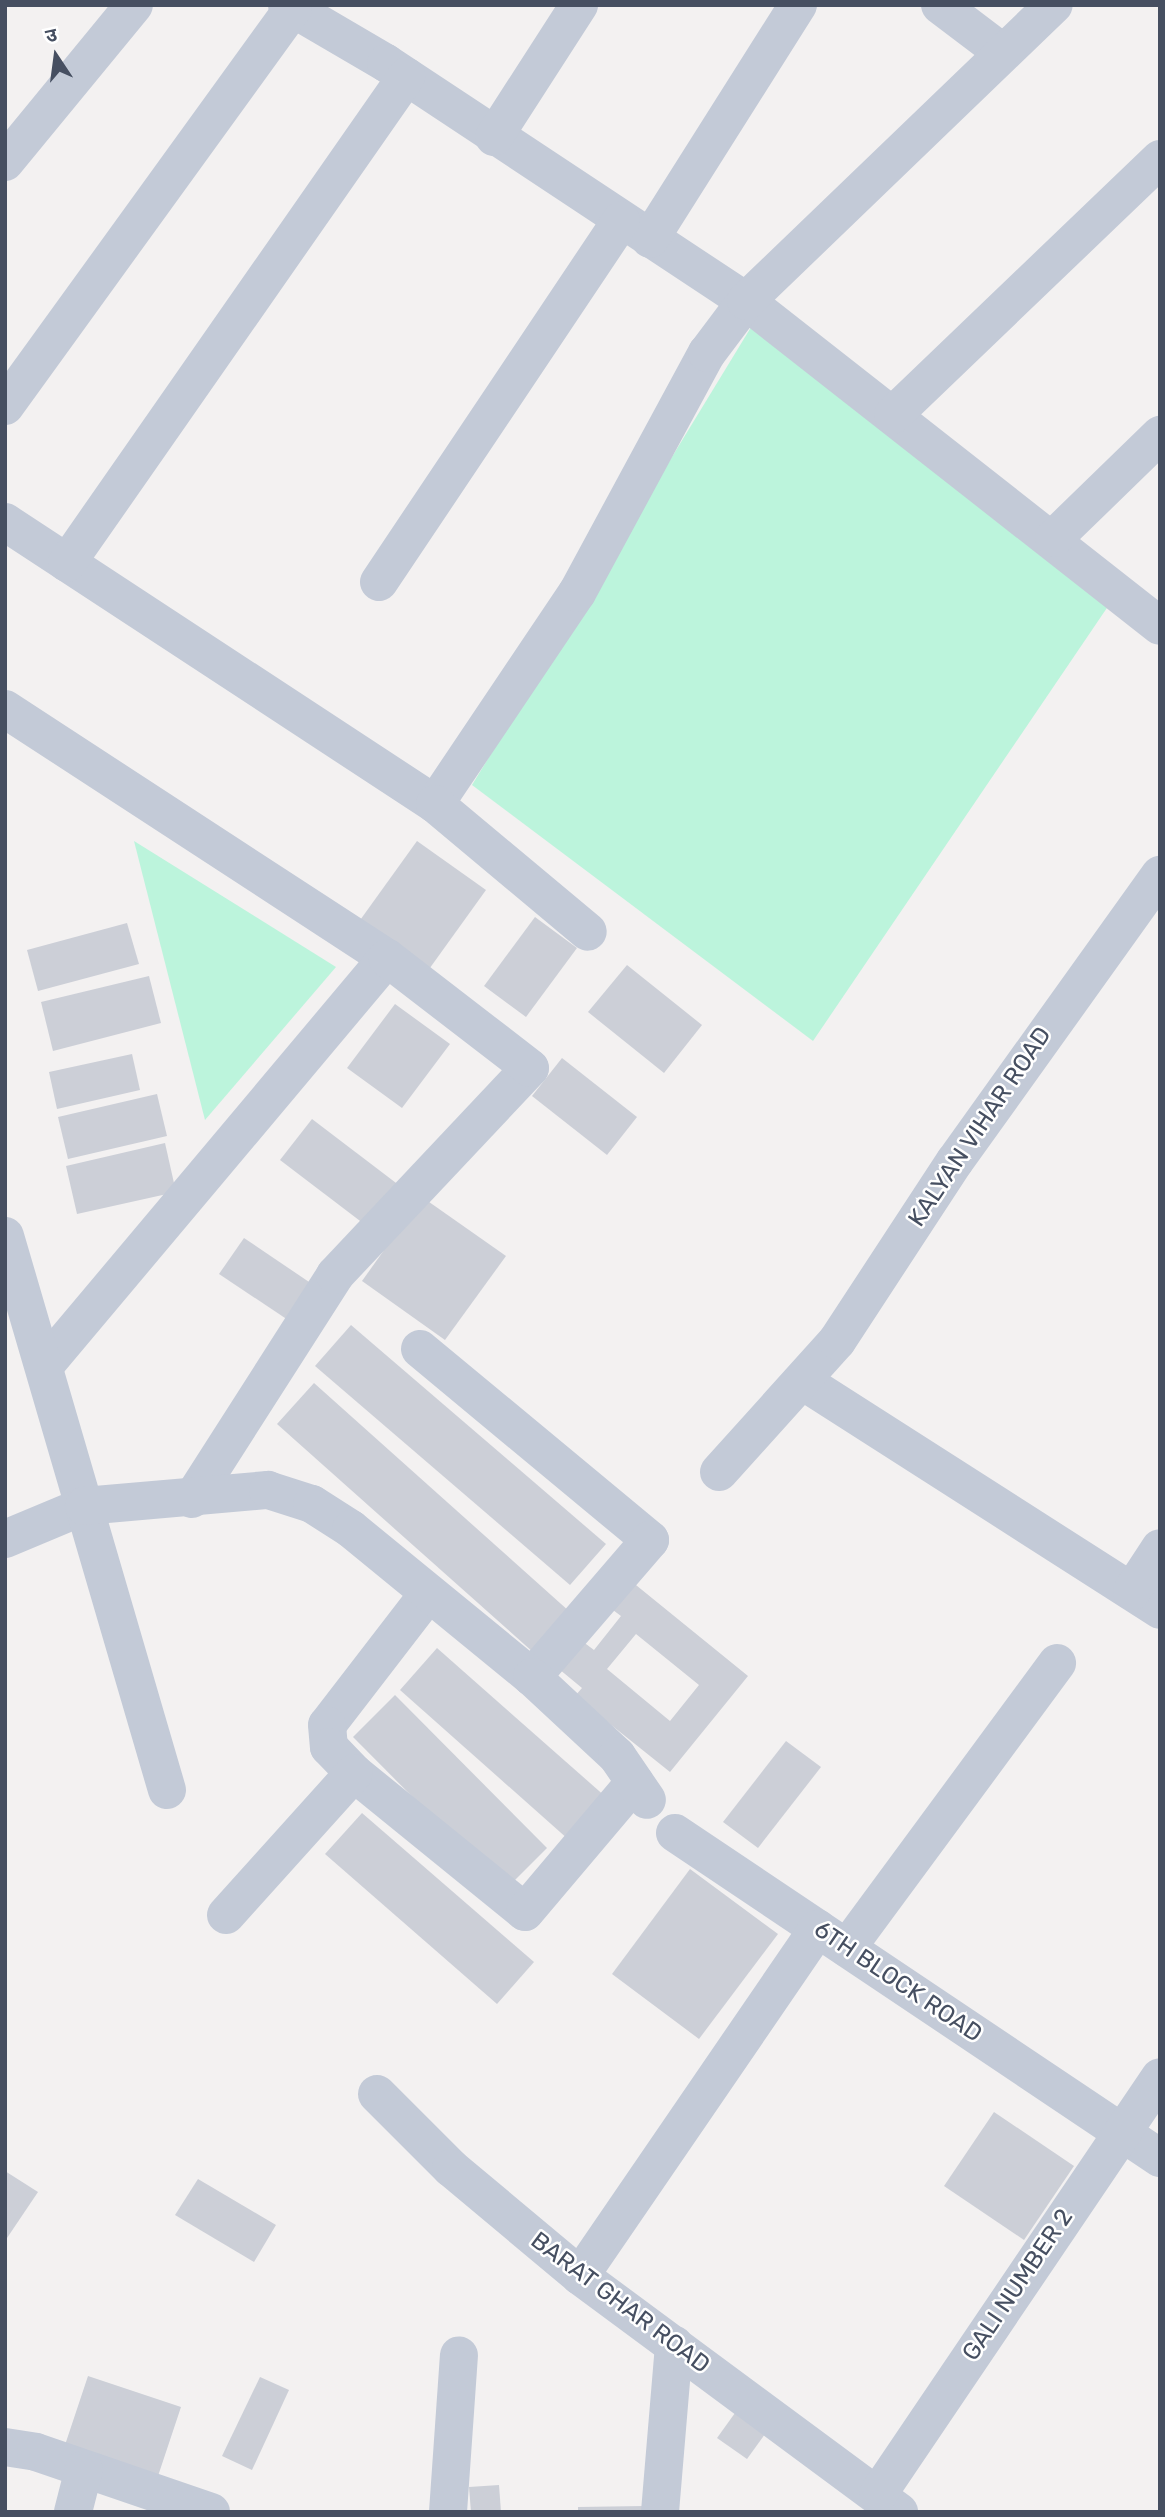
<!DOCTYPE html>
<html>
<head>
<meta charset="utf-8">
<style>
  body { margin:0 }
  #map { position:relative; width:1165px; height:2517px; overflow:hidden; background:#f3f1f1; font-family:Rubik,"Noto Sans Devanagari",sans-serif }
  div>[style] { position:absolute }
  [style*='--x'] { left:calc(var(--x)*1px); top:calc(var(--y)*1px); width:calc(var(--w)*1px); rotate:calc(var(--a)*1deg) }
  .green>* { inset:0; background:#bcf4dc }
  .building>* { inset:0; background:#cccfd7 }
  .minor>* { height:38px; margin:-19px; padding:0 19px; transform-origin:19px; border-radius:19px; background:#c3cad7 }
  span { translate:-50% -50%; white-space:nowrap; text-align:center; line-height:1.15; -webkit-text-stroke:5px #fff; paint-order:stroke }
  .street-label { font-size:24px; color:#464f61 }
  .frame { position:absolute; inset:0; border:7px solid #464f61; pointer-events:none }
  .north { position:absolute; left:21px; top:21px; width:70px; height:70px; -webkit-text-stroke:5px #fff; paint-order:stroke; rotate:347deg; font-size:19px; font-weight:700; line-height:28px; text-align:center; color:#464f61 }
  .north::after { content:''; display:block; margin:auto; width:24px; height:32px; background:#464f61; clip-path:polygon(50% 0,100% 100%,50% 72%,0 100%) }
</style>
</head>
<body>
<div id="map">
  <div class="green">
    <i style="clip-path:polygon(753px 324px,1113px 599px,813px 1041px,472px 785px)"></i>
    <i style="clip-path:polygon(134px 841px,336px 967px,205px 1120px)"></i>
  </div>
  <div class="building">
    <i style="clip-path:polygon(417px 841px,486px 890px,427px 972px,358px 923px)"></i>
    <i style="clip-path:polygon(535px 917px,577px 948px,526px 1017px,484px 986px)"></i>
    <i style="clip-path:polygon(127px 923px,139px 964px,38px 991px,27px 950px)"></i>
    <i style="clip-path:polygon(627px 965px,702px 1025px,664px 1073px,588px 1012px)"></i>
    <i style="clip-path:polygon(149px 976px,161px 1023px,53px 1051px,41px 1002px)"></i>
    <i style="clip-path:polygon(395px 1004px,450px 1044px,402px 1108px,347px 1068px)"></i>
    <i style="clip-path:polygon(132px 1054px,140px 1090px,57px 1109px,49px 1072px)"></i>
    <i style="clip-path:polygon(562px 1058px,637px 1117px,607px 1155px,532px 1096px)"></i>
    <i style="clip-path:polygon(157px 1094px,167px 1136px,68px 1159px,58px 1117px)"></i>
    <i style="clip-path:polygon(312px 1119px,400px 1186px,368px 1227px,280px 1160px)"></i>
    <i style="clip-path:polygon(165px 1143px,176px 1192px,77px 1214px,66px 1166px)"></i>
    <i style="clip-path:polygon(422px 1197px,506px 1256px,445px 1340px,362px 1281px)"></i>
    <i style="clip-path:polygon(244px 1238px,315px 1286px,291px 1322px,219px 1274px)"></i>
    <i style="clip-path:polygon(351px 1325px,606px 1544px,570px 1585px,315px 1366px)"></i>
    <i style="clip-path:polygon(314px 1383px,570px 1612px,534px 1653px,277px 1424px)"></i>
    <i style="clip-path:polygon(evenodd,631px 1581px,748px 1676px,670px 1772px,575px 1696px,582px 1688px,559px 1669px,582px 1641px,594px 1650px,621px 1616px,609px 1607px,631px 1581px,636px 1634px,699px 1685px,670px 1721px,607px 1669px,636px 1634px)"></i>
    <i style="clip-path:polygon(437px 1648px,607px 1798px,569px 1840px,400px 1690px)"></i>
    <i style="clip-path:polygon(395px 1695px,547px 1848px,505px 1890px,353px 1737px)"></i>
    <i style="clip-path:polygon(786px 1741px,821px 1767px,758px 1848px,723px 1822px)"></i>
    <i style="clip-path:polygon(362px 1813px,534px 1962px,497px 2004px,325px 1854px)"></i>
    <i style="clip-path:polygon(690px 1869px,778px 1934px,699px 2039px,612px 1974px)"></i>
    <i style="clip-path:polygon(994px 2112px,1074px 2166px,1024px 2240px,944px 2186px)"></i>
    <i style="clip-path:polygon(5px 2171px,38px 2192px,5px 2241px)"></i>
    <i style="clip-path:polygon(198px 2179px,276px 2225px,254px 2262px,175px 2215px)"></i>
    <i style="clip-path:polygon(88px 2376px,181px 2407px,157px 2479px,64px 2448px)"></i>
    <i style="clip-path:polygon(260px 2377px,289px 2390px,252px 2470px,222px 2456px)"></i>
    <i style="clip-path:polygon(735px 2413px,765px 2434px,747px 2459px,717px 2438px)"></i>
    <i style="clip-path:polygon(499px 2485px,501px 2512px,471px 2512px,469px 2487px)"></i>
    <i style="clip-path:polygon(644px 2506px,644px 2512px,578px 2512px,578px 2507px)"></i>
  </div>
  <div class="minor">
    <i style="--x:287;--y:5;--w:115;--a:30.4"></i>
    <i style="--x:386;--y:63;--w:432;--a:33.5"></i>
    <i style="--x:746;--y:301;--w:526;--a:38.13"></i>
    <i style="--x:940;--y:5;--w:78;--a:37.2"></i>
    <i style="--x:494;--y:137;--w:157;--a:-57.2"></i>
    <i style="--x:5;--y:162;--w:203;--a:-50.6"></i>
    <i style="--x:650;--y:239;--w:277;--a:-57.7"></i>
    <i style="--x:5;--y:406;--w:491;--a:-54.1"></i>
    <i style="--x:893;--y:415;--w:370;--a:-43.8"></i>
    <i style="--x:5;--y:522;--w:514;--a:33.26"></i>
    <i style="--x:435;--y:804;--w:254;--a:-56.1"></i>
    <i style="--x:577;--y:593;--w:273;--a:-61.6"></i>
    <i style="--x:707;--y:353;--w:65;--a:-53.1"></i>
    <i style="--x:746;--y:301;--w:427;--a:-43.9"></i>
    <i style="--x:1054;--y:538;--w:148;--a:-44.2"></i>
    <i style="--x:67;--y:563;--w:593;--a:-55.1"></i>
    <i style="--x:379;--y:582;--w:435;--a:-56.2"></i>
    <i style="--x:5;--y:709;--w:456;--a:33.1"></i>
    <i style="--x:387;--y:958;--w:530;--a:130.03"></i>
    <i style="--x:435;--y:804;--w:199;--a:39.9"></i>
    <i style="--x:5;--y:1236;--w:281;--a:73.7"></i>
    <i style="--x:84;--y:1506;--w:86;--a:157.3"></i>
    <i style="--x:420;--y:1349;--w:299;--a:39.7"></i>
    <i style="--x:650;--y:1540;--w:181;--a:130.7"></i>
    <i style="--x:804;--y:1382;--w:423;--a:32.6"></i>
    <i style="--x:719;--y:1472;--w:176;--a:-48"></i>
    <i style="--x:837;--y:1341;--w:215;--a:-56.8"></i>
    <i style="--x:955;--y:1161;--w:352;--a:-54.4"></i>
    <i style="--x:192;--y:1499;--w:266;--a:-57.4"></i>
    <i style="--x:335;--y:1275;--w:284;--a:-46.7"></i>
    <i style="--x:530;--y:1068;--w:180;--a:-142.4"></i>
    <i style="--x:1132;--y:1591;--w:51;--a:-56.9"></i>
    <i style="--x:428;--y:1594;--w:165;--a:127.6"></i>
    <i style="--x:327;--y:1725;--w:22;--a:85"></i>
    <i style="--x:329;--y:1747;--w:36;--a:46"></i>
    <i style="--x:354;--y:1773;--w:220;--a:39.1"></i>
    <i style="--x:525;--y:1912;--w:170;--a:-49.8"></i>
    <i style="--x:167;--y:1790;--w:296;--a:-106.3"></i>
    <i style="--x:84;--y:1506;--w:185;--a:-5"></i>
    <i style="--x:268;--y:1490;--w:46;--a:17.7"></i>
    <i style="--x:312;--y:1504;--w:46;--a:32.7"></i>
    <i style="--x:351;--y:1529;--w:234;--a:39.3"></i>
    <i style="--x:532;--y:1677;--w:116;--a:42.9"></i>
    <i style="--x:617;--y:1756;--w:53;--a:55.7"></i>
    <i style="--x:675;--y:1833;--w:584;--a:33.83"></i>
    <i style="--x:226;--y:1915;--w:191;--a:-48"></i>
    <i style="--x:847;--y:1948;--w:354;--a:-53.6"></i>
    <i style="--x:377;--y:2094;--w:105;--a:45"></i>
    <i style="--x:451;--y:2168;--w:168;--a:39.9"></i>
    <i style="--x:580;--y:2276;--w:397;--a:36.5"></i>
    <i style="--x:580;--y:2276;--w:421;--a:-55.6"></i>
    <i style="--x:5;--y:2447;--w:31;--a:9"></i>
    <i style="--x:36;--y:2452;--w:185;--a:18.9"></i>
    <i style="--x:878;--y:2494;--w:503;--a:-55.93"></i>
    <i style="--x:73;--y:2512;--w:44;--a:-75.7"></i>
    <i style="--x:448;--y:2512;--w:157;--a:-86"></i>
    <i style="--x:660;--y:2512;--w:168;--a:-85.2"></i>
  </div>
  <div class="street-label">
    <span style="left:980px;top:1127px;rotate:-56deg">KALYAN VIHAR ROAD</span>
    <span style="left:898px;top:1982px;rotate:34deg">6TH BLOCK ROAD</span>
    <span style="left:1018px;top:2285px;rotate:-56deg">GALI NUMBER 2</span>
    <span style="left:620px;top:2303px;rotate:37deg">BARAT GHAR ROAD</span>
  </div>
  <div class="frame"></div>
  <div class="north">उ</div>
</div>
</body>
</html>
